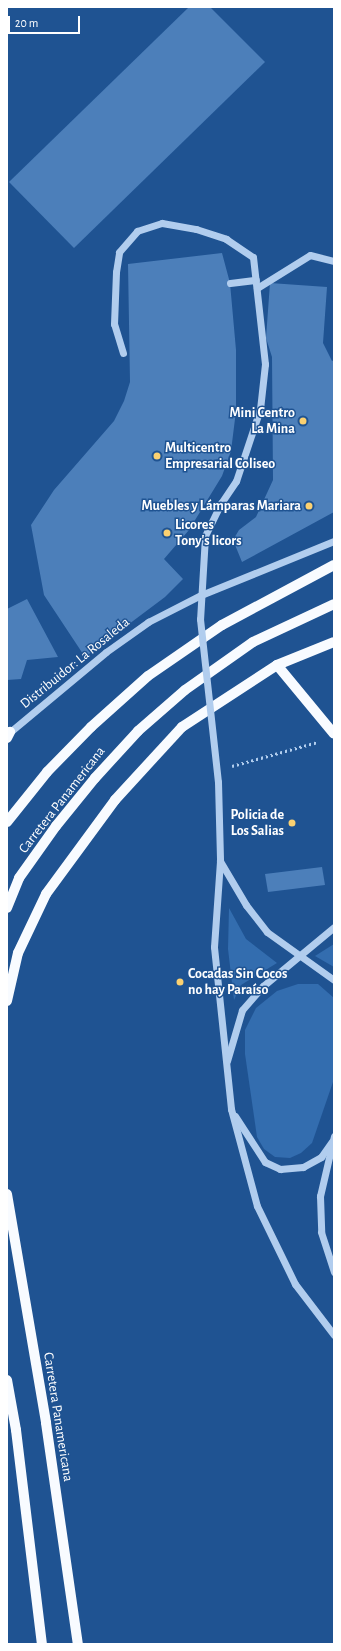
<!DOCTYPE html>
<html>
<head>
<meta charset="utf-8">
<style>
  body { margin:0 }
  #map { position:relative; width:341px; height:1651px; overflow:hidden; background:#1f5392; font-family:"Alegreya Sans",sans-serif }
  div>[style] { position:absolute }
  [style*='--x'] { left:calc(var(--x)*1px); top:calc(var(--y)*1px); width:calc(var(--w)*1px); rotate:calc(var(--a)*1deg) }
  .green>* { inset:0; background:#336daf }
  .building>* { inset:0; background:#4c7fba }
  .path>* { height:2.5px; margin-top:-1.25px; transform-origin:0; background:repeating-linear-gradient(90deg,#b1cdee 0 2px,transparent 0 5px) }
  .minor>* { height:7px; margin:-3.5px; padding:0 3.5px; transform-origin:3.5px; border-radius:3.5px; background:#b1cdee }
  .major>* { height:10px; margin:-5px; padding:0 5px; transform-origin:5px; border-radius:5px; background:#f8fbff }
  .minor-bridge>* { height:7px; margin:-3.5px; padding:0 3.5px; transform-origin:3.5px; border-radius:3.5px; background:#b1cdee }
  .dots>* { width:11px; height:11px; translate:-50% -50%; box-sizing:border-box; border:2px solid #1f5392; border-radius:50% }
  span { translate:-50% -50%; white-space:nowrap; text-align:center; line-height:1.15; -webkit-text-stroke:3px #1f5392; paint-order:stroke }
  .poi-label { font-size:14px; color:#fff; font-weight:700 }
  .right { translate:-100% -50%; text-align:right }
  .left { translate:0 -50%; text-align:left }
  .street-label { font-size:14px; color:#fff }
  .frame { position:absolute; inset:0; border:8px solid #fff; pointer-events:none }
  .scale { position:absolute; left:8px; top:16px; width:72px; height:18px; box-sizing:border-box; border:2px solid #fff; border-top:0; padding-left:5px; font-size:12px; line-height:14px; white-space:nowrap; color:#fff; -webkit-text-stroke:3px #1f5392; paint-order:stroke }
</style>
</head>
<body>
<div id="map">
  <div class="green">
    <i style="clip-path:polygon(229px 908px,246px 939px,277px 963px,241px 985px,234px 1000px,228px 949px)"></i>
    <i style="clip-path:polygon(334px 944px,334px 967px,315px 956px)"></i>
    <i style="clip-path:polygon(298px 984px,318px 984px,334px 998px,334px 1079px,312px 1143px,301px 1153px,290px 1158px,275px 1157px,264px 1149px,257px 1137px,245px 1054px,245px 1030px,256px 1008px,277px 991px)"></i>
  </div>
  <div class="building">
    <i style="clip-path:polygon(189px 7px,210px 7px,265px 62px,74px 248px,9px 182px)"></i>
    <i style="clip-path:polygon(222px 253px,230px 283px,236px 350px,236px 411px,231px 451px,222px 476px,189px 530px,164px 559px,183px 579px,165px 597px,85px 657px,44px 595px,31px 525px,54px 490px,114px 421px,124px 401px,130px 382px,128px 264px)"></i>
    <i style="clip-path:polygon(270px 283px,327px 287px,323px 343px,332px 361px,334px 360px,334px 512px,242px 562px,233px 540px,239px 530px,256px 517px,273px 480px,272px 357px,266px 338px)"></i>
    <i style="clip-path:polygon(27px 599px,58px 657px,27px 660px,21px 679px,7px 680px,7px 609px)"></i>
    <i style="clip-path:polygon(322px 867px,325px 885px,268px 892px,265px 874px)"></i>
  </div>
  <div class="path">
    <i style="--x:232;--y:766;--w:89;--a:-15.6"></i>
  </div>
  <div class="minor">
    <i style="--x:230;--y:283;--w:26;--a:-7"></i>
    <i style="--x:257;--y:288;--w:62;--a:-31.9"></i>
    <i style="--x:310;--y:255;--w:25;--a:14"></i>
    <i style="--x:123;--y:353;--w:30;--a:-107"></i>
    <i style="--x:114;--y:324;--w:52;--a:-87.8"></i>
    <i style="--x:116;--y:272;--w:20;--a:-81"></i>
    <i style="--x:119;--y:252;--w:28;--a:-49"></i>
    <i style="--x:137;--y:231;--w:26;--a:-18"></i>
    <i style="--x:162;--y:223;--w:35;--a:10"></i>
    <i style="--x:196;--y:229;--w:32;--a:18"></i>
    <i style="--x:226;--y:239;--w:32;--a:34"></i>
    <i style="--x:253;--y:257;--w:108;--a:83.6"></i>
    <i style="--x:265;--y:364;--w:45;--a:96.3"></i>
    <i style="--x:260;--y:409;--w:76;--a:108.4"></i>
    <i style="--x:236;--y:481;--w:27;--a:124"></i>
    <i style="--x:221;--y:503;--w:37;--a:116"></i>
    <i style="--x:205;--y:536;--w:83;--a:93.4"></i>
    <i style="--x:7;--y:730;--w:4;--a:34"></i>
    <i style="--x:10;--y:732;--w:125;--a:-39.8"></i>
    <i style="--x:106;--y:652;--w:52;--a:-35.5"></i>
    <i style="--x:148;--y:622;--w:59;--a:-27"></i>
    <i style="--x:201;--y:595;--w:144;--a:-22.1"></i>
    <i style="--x:218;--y:782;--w:79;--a:88.5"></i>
    <i style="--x:220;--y:861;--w:86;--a:94"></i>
    <i style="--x:214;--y:947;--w:163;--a:84"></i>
    <i style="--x:231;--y:1109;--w:100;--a:75"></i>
    <i style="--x:257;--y:1206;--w:87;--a:64"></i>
    <i style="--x:295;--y:1284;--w:64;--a:52.6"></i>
    <i style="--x:220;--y:861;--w:51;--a:59.4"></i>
    <i style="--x:246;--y:905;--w:34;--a:52"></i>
    <i style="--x:267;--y:932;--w:82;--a:35.6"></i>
    <i style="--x:227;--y:1061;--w:53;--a:-73.6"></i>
    <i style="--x:242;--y:1010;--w:32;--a:-49"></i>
    <i style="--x:263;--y:986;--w:92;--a:-39.7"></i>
    <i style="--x:235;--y:1116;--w:55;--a:56.9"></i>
    <i style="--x:265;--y:1162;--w:17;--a:25"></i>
    <i style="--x:280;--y:1169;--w:23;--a:-5"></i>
    <i style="--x:303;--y:1167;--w:21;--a:-29"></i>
    <i style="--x:321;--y:1157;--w:19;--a:-55"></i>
    <i style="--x:334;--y:1136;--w:62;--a:103.1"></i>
    <i style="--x:320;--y:1196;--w:36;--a:88"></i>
    <i style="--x:321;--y:1232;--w:42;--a:72"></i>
  </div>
  <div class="major">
    <i style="--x:277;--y:665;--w:89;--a:50.4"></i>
    <i style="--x:7;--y:738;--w:7;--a:-63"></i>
    <i style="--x:7;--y:822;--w:64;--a:-51.3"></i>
    <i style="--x:47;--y:772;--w:63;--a:-45.6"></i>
    <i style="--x:91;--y:727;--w:76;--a:-41.8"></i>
    <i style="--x:148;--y:676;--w:90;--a:-34.6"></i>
    <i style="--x:222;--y:625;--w:127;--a:-28.2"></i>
    <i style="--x:7;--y:908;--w:32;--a:-68"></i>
    <i style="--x:19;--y:878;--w:64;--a:-54.6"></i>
    <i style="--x:56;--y:826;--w:62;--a:-50.9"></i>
    <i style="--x:95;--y:778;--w:64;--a:-47.5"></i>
    <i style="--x:138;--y:731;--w:62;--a:-41.1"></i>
    <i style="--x:185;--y:690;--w:83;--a:-35.2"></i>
    <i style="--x:253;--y:642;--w:89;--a:-25.1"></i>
    <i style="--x:7;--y:1001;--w:49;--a:-77.1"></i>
    <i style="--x:18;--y:953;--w:65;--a:-64.6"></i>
    <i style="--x:46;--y:894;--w:117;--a:-53.7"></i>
    <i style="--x:115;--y:800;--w:99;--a:-47.5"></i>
    <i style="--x:182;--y:727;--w:113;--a:-33.1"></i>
    <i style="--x:277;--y:665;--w:61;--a:-22"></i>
    <i style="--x:7;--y:1194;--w:232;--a:80.3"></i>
    <i style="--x:46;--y:1423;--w:223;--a:81.8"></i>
    <i style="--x:7;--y:1380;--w:51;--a:79.8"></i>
    <i style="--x:16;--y:1430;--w:216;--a:83.1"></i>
  </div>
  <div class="minor-bridge">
    <i style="--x:200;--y:619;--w:164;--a:83.7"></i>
  </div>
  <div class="dots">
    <i style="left:303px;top:421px;background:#fbd171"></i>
    <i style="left:157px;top:456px;background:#fbd171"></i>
    <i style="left:309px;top:506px;background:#fbd171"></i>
    <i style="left:167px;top:533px;background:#fbd171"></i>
    <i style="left:292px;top:823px;background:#fbd171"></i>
    <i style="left:180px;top:982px;background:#fbd171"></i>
  </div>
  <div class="poi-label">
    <span class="right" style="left:295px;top:421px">Mini Centro<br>La Mina</span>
    <span class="left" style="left:165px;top:456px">Multicentro<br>Empresarial Coliseo</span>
    <span class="right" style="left:301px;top:506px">Muebles y Lámparas Mariara</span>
    <span class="left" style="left:175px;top:533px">Licores<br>Tony's licors</span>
    <span class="right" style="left:284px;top:823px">Policia de<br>Los Salias</span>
    <span class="left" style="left:188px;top:982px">Cocadas Sin Cocos<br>no hay Paraíso</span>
  </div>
  <div class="street-label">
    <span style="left:75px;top:663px;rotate:-39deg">Distribuidor: La Rosaleda</span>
    <span style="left:62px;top:800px;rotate:-52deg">Carretera Panamericana</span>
    <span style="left:58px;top:1417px;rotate:81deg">Carretera Panamericana</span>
  </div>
  <div class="frame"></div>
  <div class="scale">20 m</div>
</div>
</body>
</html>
